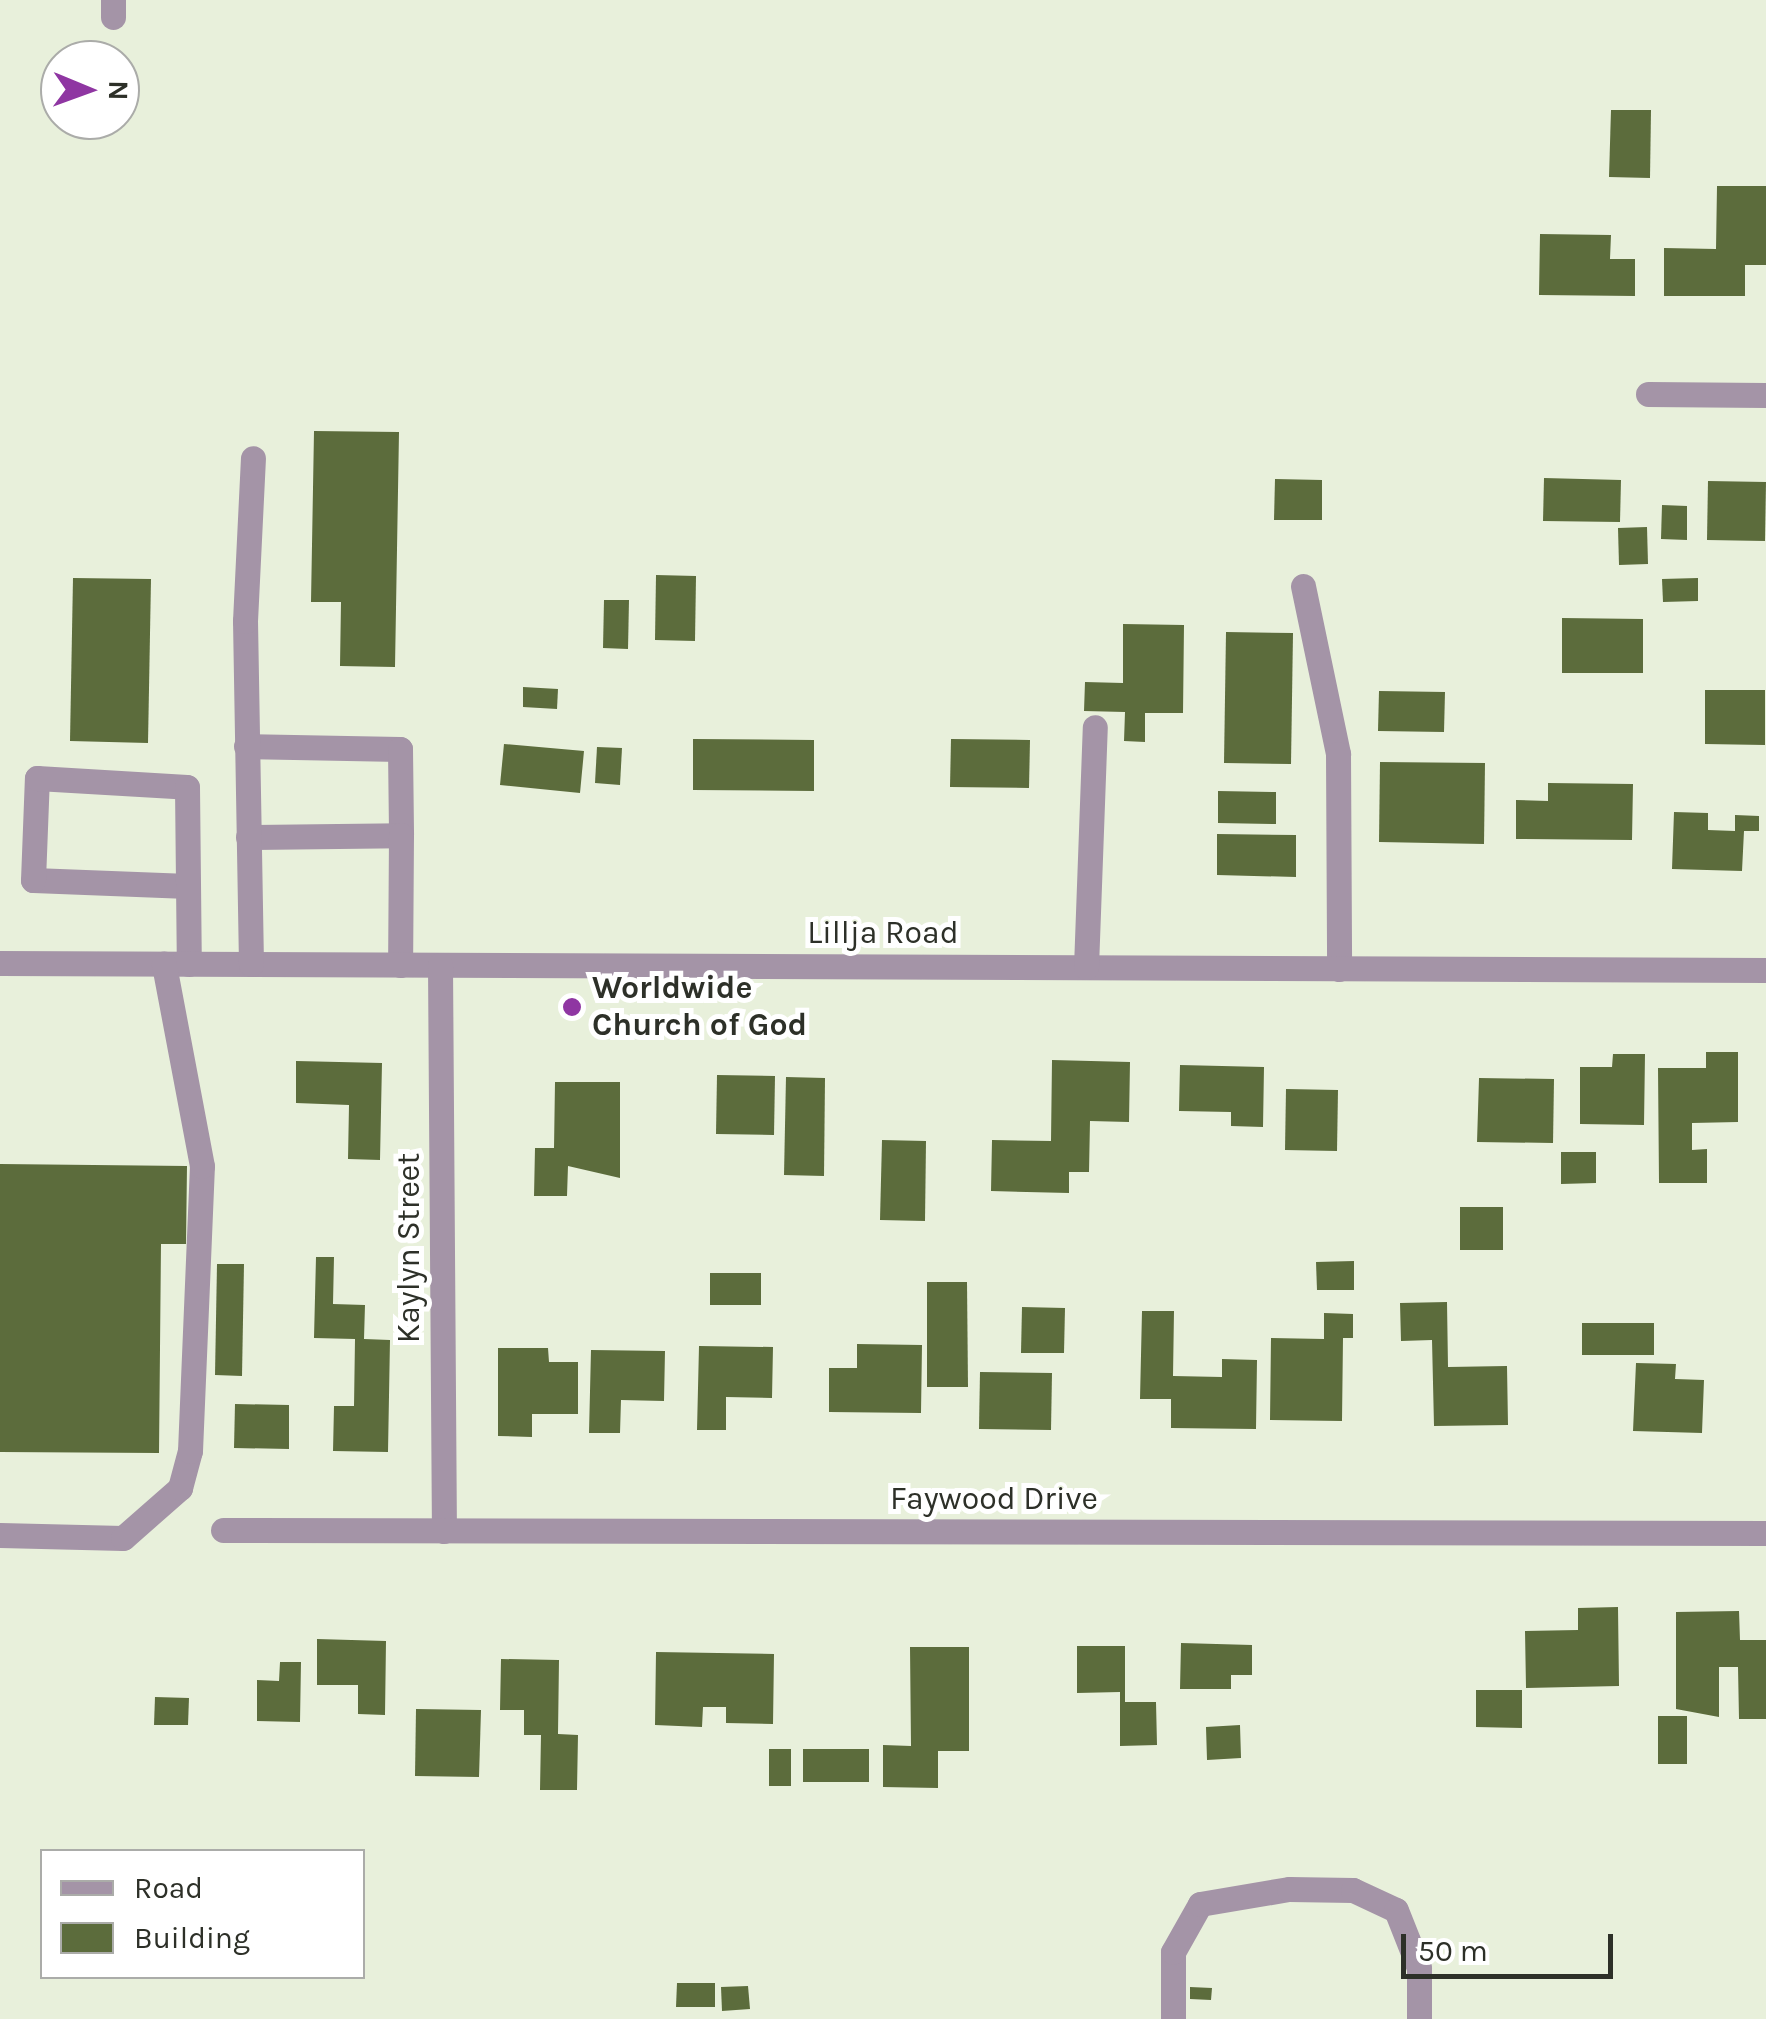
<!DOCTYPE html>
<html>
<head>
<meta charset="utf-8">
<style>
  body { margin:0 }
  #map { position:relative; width:1766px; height:2019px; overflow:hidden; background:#e8f0db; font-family:Karla,sans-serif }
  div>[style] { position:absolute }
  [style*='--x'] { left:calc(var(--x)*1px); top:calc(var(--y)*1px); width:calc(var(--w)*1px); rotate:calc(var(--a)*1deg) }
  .building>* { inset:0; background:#5c6c3c }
  .minor>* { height:25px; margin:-12.5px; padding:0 12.5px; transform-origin:12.5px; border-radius:12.5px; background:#a494a7 }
  .dots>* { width:28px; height:28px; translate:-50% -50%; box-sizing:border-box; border:5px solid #fff; border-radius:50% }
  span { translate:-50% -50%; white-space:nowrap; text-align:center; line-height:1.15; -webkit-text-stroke:10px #fff; paint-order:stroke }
  .street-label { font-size:32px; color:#2d3028 }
  .poi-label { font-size:32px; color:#2d3028; font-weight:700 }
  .left { translate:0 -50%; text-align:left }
  .legend { position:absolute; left:40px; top:1849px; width:325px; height:130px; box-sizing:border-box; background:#fff; border:2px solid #abaca9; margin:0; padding:12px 18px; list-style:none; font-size:30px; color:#2d3028 }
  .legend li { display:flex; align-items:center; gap:20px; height:50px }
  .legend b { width:50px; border:2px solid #abaca9 }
  .north { position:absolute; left:40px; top:40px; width:100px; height:100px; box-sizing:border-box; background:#fff; border:2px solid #abaca9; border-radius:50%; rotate:91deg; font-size:28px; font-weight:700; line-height:40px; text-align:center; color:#2d3028 }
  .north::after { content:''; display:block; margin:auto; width:35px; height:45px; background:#8f36a2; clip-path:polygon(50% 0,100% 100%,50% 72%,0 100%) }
  .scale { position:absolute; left:1401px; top:1934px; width:212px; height:45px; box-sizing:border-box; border:5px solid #2d3028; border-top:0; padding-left:12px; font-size:30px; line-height:35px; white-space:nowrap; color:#2d3028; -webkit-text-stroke:8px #fff; paint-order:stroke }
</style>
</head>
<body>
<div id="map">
  <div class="building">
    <i style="clip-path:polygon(1611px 110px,1651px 110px,1650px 178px,1609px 177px)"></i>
    <i style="clip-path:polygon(1717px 186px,1766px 186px,1766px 265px,1745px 265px,1745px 296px,1664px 296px,1664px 248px,1716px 249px)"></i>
    <i style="clip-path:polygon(1540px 234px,1611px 235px,1610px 259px,1635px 259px,1635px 296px,1539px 295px)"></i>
    <i style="clip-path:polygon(314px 431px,399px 432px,395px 667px,340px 666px,341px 602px,311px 602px)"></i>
    <i style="clip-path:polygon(1544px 478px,1621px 480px,1620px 522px,1543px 521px)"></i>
    <i style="clip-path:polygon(1275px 479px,1322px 480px,1322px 520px,1274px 520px)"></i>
    <i style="clip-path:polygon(1708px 481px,1766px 482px,1765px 541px,1707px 540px)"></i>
    <i style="clip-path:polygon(1662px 505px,1687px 506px,1687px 540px,1661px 539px)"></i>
    <i style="clip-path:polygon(1647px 527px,1648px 564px,1619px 565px,1618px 528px)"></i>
    <i style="clip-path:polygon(656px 575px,696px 576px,695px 641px,655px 640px)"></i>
    <i style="clip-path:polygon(73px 578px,151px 579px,148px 743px,70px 741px)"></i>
    <i style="clip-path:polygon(1698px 578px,1698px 601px,1663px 602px,1662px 579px)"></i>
    <i style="clip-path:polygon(604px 600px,629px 600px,628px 649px,603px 648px)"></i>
    <i style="clip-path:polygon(1562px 618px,1643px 619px,1643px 673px,1562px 673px)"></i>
    <i style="clip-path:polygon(1123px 624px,1184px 625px,1183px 713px,1145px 713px,1145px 742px,1124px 741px,1125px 712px,1084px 711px,1085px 682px,1123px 683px)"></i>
    <i style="clip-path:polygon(1226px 632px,1293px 633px,1291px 764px,1224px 763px)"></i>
    <i style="clip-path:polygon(523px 687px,558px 689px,557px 709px,523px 707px)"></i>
    <i style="clip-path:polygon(1705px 690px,1765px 690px,1765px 745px,1705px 744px)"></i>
    <i style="clip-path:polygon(1379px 691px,1445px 692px,1444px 732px,1378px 731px)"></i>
    <i style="clip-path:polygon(693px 739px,814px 740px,814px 791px,693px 790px)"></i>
    <i style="clip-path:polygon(951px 739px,1030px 740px,1029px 788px,950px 787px)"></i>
    <i style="clip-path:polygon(504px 744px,584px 751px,580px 793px,500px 785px)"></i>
    <i style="clip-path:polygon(597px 747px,622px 748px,620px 785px,595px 783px)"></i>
    <i style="clip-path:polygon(1380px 762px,1485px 763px,1484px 844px,1379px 842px)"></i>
    <i style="clip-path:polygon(1548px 783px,1633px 784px,1632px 840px,1516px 839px,1516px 800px,1548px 801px)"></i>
    <i style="clip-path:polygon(1218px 791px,1276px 792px,1276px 824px,1218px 823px)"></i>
    <i style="clip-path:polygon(1674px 812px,1708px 813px,1708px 830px,1735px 831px,1735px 815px,1759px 816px,1759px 831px,1744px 831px,1742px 871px,1672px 869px)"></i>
    <i style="clip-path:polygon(1217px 834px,1296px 835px,1296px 877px,1217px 875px)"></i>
    <i style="clip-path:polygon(1706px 1052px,1738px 1052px,1738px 1122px,1692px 1123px,1692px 1150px,1707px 1149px,1707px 1183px,1659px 1183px,1658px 1068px,1706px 1068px)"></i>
    <i style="clip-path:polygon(1613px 1054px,1645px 1054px,1644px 1125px,1580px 1124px,1580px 1067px,1612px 1067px)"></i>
    <i style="clip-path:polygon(1052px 1060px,1130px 1062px,1129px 1122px,1090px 1121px,1089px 1172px,1069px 1172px,1069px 1193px,991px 1191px,992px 1140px,1051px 1141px)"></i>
    <i style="clip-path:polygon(296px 1061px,382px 1063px,380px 1160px,348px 1159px,349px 1105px,296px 1103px)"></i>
    <i style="clip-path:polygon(1180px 1065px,1264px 1067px,1263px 1127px,1231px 1126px,1231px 1112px,1179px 1111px)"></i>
    <i style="clip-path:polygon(717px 1075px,775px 1076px,774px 1135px,716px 1134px)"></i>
    <i style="clip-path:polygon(786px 1077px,825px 1078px,824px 1176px,784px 1175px)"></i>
    <i style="clip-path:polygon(1479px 1078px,1554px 1079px,1553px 1143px,1477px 1142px)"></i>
    <i style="clip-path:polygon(555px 1082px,620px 1082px,620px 1178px,568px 1166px,567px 1196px,534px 1196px,535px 1148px,554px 1148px)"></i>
    <i style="clip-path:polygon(1286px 1089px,1338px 1090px,1337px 1151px,1285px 1150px)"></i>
    <i style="clip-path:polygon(882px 1140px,926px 1141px,925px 1221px,880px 1220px)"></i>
    <i style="clip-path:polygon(1561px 1152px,1596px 1152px,1596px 1183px,1561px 1184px)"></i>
    <i style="clip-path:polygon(0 1164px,187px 1166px,186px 1244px,161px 1244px,159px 1453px,0 1452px)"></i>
    <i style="clip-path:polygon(1460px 1207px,1503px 1207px,1503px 1250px,1460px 1250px)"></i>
    <i style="clip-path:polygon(316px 1257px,334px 1257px,333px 1304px,365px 1305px,364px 1339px,390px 1340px,388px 1452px,333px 1451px,334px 1406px,354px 1406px,355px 1339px,314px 1338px)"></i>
    <i style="clip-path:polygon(1354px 1261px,1354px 1290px,1317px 1290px,1316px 1262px)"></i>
    <i style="clip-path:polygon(217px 1264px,244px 1264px,242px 1376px,215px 1375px)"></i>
    <i style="clip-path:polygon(710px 1273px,761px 1273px,761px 1305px,710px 1305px)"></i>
    <i style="clip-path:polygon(927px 1282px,967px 1282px,968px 1387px,927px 1387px)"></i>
    <i style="clip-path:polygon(1447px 1302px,1448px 1367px,1507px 1366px,1508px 1425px,1434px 1426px,1432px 1340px,1401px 1341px,1400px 1303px)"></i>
    <i style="clip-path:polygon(1022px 1307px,1065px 1308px,1064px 1353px,1021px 1353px)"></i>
    <i style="clip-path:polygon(1142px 1311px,1174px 1311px,1173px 1376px,1222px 1377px,1222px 1359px,1257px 1360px,1256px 1429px,1171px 1428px,1171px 1399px,1140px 1399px)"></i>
    <i style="clip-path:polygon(1324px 1313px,1353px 1314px,1353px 1338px,1343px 1338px,1342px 1421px,1270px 1420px,1271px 1338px,1324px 1339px)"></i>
    <i style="clip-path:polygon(1582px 1323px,1654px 1323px,1654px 1355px,1582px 1355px)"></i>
    <i style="clip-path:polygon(857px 1344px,922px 1345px,921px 1413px,829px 1412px,829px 1368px,857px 1368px)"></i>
    <i style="clip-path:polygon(699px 1346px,773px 1347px,772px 1398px,726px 1397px,726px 1430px,697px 1430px)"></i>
    <i style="clip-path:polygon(498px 1348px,548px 1348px,549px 1362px,578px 1362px,578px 1414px,532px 1414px,532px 1437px,498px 1436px)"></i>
    <i style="clip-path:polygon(591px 1350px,665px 1351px,664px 1401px,621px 1400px,620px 1433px,589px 1433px)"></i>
    <i style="clip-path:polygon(1636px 1363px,1676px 1364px,1675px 1379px,1704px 1380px,1702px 1433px,1633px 1431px)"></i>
    <i style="clip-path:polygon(980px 1372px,1052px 1373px,1051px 1430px,979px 1429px)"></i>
    <i style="clip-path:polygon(235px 1404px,289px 1405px,289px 1449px,234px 1448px)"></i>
    <i style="clip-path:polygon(1618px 1607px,1619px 1686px,1526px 1688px,1525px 1631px,1578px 1630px,1578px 1608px)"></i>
    <i style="clip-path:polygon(1739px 1611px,1740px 1640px,1766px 1640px,1766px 1719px,1739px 1719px,1738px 1667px,1719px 1667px,1719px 1717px,1676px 1709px,1676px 1612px)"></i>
    <i style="clip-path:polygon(317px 1639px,386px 1641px,385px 1715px,358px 1714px,358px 1685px,317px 1685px)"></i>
    <i style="clip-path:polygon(1181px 1643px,1252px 1645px,1252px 1675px,1231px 1675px,1231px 1689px,1180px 1689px)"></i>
    <i style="clip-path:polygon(1077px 1646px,1125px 1646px,1125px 1702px,1156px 1702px,1157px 1745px,1120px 1746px,1120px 1692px,1077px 1693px)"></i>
    <i style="clip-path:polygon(910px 1647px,969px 1647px,969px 1751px,938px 1751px,938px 1788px,883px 1787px,883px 1745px,911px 1746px)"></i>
    <i style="clip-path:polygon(656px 1652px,774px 1654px,773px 1724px,726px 1723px,726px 1707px,703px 1707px,702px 1727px,655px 1725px)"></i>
    <i style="clip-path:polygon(501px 1659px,559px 1660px,558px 1734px,578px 1735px,577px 1790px,540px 1790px,541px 1735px,524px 1735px,524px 1710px,500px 1710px)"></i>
    <i style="clip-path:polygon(280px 1662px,301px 1662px,300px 1722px,257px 1721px,257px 1680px,279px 1681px)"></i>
    <i style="clip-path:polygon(1476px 1690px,1522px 1690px,1522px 1728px,1476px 1727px)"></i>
    <i style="clip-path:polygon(155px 1697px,189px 1698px,188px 1725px,154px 1725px)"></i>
    <i style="clip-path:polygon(416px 1709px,481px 1710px,479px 1777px,415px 1776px)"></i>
    <i style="clip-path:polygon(1658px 1716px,1687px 1716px,1687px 1764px,1658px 1764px)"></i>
    <i style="clip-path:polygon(1240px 1725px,1241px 1758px,1207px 1760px,1206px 1727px)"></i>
    <i style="clip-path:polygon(769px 1749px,791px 1749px,791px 1786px,769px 1786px)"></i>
    <i style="clip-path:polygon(803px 1749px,869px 1749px,869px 1782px,803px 1782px)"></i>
    <i style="clip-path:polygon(677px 1983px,715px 1983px,715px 2007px,676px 2007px)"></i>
    <i style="clip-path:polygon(748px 1986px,750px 2009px,722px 2011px,721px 1987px)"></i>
    <i style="clip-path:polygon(1190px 1987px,1212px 1988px,1211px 2000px,1190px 1999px)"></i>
  </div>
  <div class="minor">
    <i style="--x:113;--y:17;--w:17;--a:-90"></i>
    <i style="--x:1648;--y:394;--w:118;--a:0.5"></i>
    <i style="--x:1303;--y:586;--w:172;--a:78.2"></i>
    <i style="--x:1338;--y:754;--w:215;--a:89.7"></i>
    <i style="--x:246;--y:746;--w:154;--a:1.1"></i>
    <i style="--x:400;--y:749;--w:86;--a:89.3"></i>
    <i style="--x:248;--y:837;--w:153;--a:-0.7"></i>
    <i style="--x:401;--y:835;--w:130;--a:90.4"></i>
    <i style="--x:188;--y:886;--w:155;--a:-177.8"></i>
    <i style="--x:33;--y:880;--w:102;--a:-87.8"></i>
    <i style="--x:37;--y:778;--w:150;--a:3.4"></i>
    <i style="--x:187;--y:787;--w:177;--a:89.4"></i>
    <i style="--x:0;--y:963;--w:1766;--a:0.23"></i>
    <i style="--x:251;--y:964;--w:343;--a:-91"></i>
    <i style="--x:245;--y:621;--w:163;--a:-87.2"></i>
    <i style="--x:440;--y:965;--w:566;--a:89.6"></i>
    <i style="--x:1086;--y:967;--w:240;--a:-87.9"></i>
    <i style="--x:223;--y:1530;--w:1543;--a:0.11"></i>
    <i style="--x:0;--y:1535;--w:123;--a:1.4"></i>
    <i style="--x:123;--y:1538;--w:76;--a:-41.3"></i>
    <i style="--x:180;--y:1488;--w:38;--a:-75"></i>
    <i style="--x:190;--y:1451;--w:285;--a:-87.6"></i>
    <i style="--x:202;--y:1166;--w:206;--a:-100.7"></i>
    <i style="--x:1173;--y:2019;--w:67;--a:-90"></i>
    <i style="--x:1173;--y:1952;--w:55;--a:-60.6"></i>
    <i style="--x:1200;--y:1904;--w:90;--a:-9.6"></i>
    <i style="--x:1289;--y:1889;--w:64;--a:0.9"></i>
    <i style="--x:1353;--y:1890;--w:47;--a:24.9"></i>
    <i style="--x:1396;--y:1910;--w:62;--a:68.4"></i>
    <i style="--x:1419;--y:1968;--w:51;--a:90"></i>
  </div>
  <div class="dots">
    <i style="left:572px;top:1007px;background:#8f36a2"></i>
  </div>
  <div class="street-label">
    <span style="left:883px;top:933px">Lillja Road</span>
    <span style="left:409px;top:1248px;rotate:-90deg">Kaylyn Street</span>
    <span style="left:994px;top:1499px">Faywood Drive</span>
  </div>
  <div class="poi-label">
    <span class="left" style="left:592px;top:1007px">Worldwide<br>Church of God</span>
  </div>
  <ul class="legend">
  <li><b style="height:12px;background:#a494a7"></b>Road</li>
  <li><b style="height:28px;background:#5c6c3c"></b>Building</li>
  </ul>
  <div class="north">N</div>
  <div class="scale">50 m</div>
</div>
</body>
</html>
